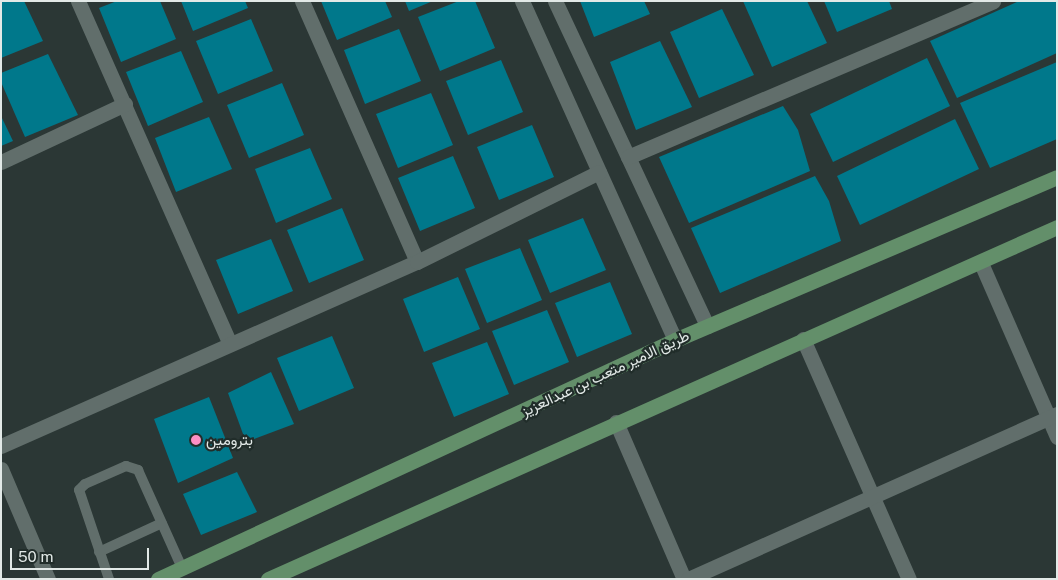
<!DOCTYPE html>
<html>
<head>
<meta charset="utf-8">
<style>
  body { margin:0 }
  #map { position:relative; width:1058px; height:580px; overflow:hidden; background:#2b3735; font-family:"Public Sans",Vazirmatn,sans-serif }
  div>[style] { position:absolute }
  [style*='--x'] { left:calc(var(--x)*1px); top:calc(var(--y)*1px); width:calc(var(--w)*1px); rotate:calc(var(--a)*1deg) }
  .building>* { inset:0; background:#00788b }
  .lane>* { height:10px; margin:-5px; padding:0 5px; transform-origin:5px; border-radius:5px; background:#616e6b }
  .street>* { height:15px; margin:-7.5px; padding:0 7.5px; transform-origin:7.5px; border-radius:7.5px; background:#616e6b }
  .primary>* { height:15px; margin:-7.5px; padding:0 7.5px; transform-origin:7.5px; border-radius:7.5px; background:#638f6a }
  .dots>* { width:14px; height:14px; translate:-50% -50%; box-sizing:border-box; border:2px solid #212d2a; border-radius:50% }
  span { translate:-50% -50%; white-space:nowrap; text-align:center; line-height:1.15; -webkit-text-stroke:4.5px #212d2a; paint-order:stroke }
  .street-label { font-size:15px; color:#e2e9e7 }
  .poi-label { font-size:15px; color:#e2e9e7 }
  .left { translate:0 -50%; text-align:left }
  .frame { position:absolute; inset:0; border:2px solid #e2e9e7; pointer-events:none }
  .scale { position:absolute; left:10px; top:548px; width:139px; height:22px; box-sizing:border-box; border:2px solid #e2e9e7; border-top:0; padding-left:6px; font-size:15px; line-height:18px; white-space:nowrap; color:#e2e9e7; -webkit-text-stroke:4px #212d2a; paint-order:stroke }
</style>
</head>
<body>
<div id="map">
  <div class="building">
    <i style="clip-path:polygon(1px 1px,24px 1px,43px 41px,1px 58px)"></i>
    <i style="clip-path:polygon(117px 1px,160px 1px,176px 39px,121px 62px,99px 8px)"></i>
    <i style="clip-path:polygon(181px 1px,245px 1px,248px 8px,193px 31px)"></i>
    <i style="clip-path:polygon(321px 1px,385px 1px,392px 17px,337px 40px)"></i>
    <i style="clip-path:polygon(405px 1px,433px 1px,409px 11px)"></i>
    <i style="clip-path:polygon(459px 1px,475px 1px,495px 48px,440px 71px,418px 17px)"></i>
    <i style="clip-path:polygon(580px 1px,644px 1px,650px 14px,594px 37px)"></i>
    <i style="clip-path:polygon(743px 1px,807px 1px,827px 43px,772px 67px)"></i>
    <i style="clip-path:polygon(824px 1px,889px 1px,892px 9px,837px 32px)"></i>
    <i style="clip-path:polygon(1019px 1px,1057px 1px,1057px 53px,957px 98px,930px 41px)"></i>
    <i style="clip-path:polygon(722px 9px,754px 75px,699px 98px,670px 32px)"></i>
    <i style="clip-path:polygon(251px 19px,273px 71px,218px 94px,196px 41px)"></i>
    <i style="clip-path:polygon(399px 29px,421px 81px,365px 104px,344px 50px)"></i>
    <i style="clip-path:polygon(660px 41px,692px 107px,636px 130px,610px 62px)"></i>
    <i style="clip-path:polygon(181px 51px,203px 102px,148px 126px,126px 72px)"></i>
    <i style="clip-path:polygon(48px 54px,78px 115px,25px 137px,1px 82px,1px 73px)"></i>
    <i style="clip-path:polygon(927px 58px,950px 106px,833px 162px,810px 114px)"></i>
    <i style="clip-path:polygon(501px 60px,523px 112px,468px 135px,446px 81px)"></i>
    <i style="clip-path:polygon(1057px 62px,1057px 139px,990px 168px,960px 103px)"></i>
    <i style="clip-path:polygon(282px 83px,304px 135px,249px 158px,227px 105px)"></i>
    <i style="clip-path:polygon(431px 93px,453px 145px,398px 168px,376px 114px)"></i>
    <i style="clip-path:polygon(783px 106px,798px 130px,810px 171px,689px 223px,659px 157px)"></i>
    <i style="clip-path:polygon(1px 116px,13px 141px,1px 146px)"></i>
    <i style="clip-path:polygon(209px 117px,232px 169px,176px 192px,155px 138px)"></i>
    <i style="clip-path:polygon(955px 119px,979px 169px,860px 225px,837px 176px)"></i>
    <i style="clip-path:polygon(532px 125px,554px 177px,499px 200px,477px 147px)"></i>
    <i style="clip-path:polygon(310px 148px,332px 199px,276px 223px,255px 169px)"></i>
    <i style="clip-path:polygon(453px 156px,475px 208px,420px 231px,398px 178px)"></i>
    <i style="clip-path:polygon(815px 176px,829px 201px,841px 241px,720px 293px,691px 228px)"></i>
    <i style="clip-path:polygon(342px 208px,364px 260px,309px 283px,287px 230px)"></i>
    <i style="clip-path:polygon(583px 218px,606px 270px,550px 293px,528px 240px)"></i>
    <i style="clip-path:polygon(271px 239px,293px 291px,238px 314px,216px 260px)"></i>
    <i style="clip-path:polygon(520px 248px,542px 300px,487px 323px,465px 269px)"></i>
    <i style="clip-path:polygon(458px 277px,480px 329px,424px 352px,403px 299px)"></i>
    <i style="clip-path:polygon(610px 282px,632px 334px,577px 357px,555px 303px)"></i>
    <i style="clip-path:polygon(547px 310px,569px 362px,514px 385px,492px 331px)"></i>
    <i style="clip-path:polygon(332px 336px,354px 388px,299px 411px,277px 358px)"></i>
    <i style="clip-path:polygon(487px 342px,509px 394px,454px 417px,432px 363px)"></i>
    <i style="clip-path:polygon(271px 372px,294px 424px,246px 442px,228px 393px)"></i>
    <i style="clip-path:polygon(209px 397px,233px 458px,178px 483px,154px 419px)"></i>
    <i style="clip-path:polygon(237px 472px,257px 512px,201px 535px,183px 494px)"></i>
  </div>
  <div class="lane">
    <i style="--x:99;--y:552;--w:69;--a:-24.7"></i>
    <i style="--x:109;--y:579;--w:94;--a:-108.6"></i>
    <i style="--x:79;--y:490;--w:8;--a:-45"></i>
    <i style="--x:85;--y:484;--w:45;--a:-23.7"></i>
    <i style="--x:126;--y:466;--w:13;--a:18"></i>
    <i style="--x:138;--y:470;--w:107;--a:65.8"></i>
  </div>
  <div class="street">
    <i style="--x:78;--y:1;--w:375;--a:66.1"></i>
    <i style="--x:302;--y:1;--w:285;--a:66.2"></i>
    <i style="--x:522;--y:1;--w:372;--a:65.7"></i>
    <i style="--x:555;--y:1;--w:359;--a:64.9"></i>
    <i style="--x:628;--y:157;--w:397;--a:-23.1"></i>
    <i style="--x:1;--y:162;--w:137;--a:-25.1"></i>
    <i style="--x:981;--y:263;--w:190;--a:66.4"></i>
    <i style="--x:803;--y:339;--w:262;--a:66.2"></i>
    <i style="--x:616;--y:422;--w:171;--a:66.6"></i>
    <i style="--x:1;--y:446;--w:455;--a:-23.9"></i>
    <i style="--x:417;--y:262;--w:203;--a:-26.3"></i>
    <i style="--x:1;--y:469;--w:120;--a:66.9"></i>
    <i style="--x:688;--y:579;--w:404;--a:-24.1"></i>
  </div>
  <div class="primary">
    <i style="--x:158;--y:579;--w:570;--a:-24.81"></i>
    <i style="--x:675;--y:340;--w:415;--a:-23.1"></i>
    <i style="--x:268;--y:579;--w:864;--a:-24.04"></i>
  </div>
  <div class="dots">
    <i style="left:196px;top:440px;background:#fb8fc4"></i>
  </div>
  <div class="street-label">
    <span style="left:605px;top:373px;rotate:-25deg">طريق الامير متعب بن عبدالعزيز</span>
  </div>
  <div class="poi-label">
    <span class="left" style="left:206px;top:440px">بترومين</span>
  </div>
  <div class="frame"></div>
  <div class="scale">50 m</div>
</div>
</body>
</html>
